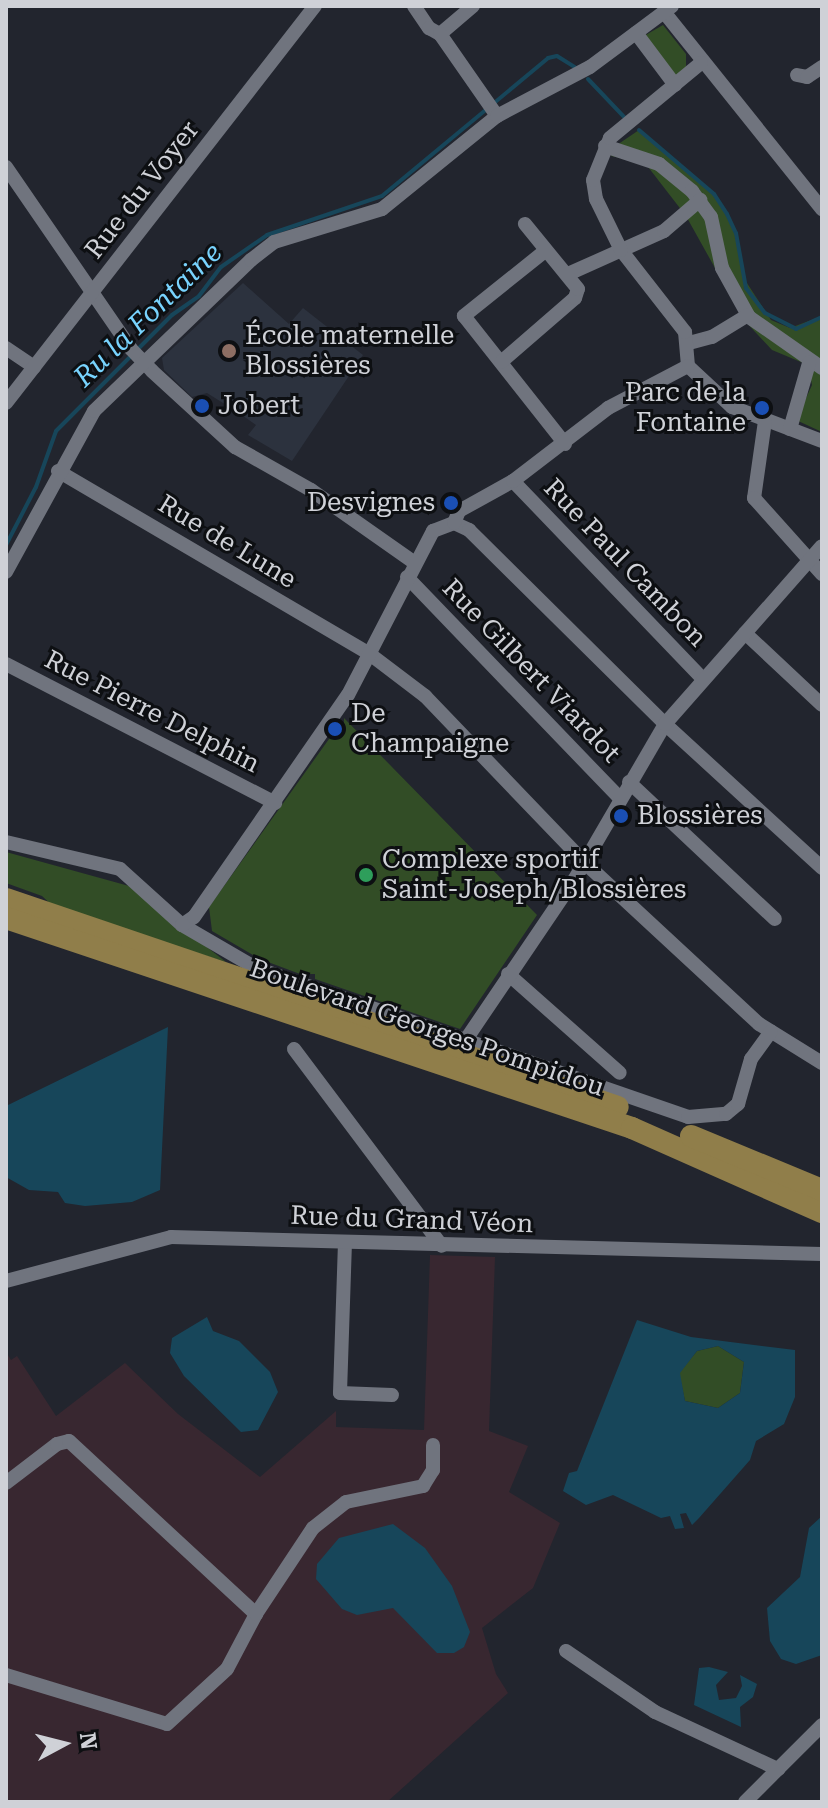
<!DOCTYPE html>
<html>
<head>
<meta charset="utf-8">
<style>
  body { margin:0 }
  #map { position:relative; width:828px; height:1808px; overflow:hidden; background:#22252e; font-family:"Roboto Serif",serif }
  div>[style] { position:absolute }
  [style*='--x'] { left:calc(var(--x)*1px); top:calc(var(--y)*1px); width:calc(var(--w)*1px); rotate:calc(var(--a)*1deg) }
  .built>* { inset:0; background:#2c323e }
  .industrial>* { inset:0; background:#382730 }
  .green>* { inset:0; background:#324d26 }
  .water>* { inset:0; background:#17465a }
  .stream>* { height:4px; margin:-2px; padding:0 2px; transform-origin:2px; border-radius:2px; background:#17465a }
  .street>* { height:14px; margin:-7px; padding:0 7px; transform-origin:7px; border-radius:7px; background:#70747e }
  .primary>* { height:22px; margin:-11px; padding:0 11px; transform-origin:11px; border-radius:11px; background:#907e4a }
  .dots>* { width:22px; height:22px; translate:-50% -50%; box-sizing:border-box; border:4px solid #0d0f12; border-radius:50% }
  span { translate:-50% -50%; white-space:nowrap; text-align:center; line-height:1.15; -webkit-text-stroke:6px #0d0f12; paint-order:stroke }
  .street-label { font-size:26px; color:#cfd1d7 }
  .poi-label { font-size:26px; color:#cfd1d7 }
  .left { translate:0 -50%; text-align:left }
  .right { translate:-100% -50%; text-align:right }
  .water-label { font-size:28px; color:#78d3fd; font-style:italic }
  .frame { position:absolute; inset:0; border:8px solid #cfd1d7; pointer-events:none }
  .north { position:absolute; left:24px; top:1704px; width:80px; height:80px; -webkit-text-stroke:6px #0d0f12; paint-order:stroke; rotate:83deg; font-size:22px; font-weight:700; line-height:32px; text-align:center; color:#cfd1d7 }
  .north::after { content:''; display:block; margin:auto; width:28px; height:36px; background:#cfd1d7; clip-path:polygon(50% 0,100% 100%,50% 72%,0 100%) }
</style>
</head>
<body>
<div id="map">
  <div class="built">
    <i style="clip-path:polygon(243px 283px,289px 324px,303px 308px,363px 355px,292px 461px,248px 435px,256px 425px,239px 413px,207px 393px,192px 397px,164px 370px,162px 358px)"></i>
  </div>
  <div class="industrial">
    <i style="clip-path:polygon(430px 1255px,495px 1257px,489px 1431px,528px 1446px,509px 1492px,560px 1523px,533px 1588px,482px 1628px,496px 1674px,508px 1693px,387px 1802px,6px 1802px,6px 1352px,11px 1360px,17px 1356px,56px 1416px,125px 1363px,178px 1414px,260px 1477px,336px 1411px,336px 1427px,424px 1430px)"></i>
  </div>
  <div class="green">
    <i style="clip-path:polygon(663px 25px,686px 54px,686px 69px,676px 78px,644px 36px)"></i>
    <i style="clip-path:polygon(639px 130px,714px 194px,736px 230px,743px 277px,771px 320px,790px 328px,822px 316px,822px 432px,796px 420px,812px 385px,808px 365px,772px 350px,744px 320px,686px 216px,645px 163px,611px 156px,614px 147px)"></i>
    <i style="clip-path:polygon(344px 718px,537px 915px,460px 1029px,315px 979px,315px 974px,300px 974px,260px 959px,212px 931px,209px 907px,339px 725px,344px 727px)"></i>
    <i style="clip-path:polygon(6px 852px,129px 886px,226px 962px,56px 909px,42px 896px,6px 883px)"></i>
    <i style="clip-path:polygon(718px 1346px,744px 1362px,740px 1393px,718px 1408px,685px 1401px,679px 1373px,697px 1351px)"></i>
  </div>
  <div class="water">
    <i style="clip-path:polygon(168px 1027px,160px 1190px,132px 1202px,85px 1206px,65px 1203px,58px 1192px,29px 1190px,6px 1177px,6px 1106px)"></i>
    <i style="clip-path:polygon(207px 1317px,213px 1331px,239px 1341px,270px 1372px,278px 1392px,258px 1430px,241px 1432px,184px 1376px,170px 1353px,172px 1338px)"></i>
    <i style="clip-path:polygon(evenodd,637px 1320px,691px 1337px,795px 1350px,795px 1397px,784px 1424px,756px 1441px,750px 1460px,699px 1518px,692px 1525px,686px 1513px,680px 1514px,684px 1528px,675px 1529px,670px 1516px,661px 1518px,613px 1495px,586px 1505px,563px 1491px,569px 1473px,577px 1471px,637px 1320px,718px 1346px,744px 1362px,740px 1393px,718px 1408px,685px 1401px,680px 1373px,697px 1351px,718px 1346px)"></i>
    <i style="clip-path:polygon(822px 1516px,822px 1655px,796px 1664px,781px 1659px,770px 1641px,767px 1608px,800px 1577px,809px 1528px)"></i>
    <i style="clip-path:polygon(393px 1524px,425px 1548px,452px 1586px,470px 1632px,464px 1647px,454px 1653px,437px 1653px,393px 1608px,357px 1615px,342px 1609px,316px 1579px,317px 1564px,339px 1538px)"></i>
    <i style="clip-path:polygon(709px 1667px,728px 1672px,716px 1685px,719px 1700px,736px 1698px,742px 1686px,740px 1675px,757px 1684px,753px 1697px,740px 1707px,741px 1727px,694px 1705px,699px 1668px)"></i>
  </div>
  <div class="stream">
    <i style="--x:588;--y:79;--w:54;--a:46.5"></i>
    <i style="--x:639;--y:130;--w:99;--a:40.5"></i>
    <i style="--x:714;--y:194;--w:24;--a:57"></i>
    <i style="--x:727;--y:214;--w:21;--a:65"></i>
    <i style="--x:736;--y:233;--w:56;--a:79.7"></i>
    <i style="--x:746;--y:288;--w:31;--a:53"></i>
    <i style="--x:765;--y:313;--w:35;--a:27"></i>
    <i style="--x:796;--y:329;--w:29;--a:-25"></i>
    <i style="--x:6;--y:545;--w:65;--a:-62.7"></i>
    <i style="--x:36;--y:487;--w:59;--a:-70.3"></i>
    <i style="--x:56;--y:431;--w:164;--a:-45"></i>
    <i style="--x:172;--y:315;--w:33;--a:-35"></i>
    <i style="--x:199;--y:296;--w:36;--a:-53"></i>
    <i style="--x:221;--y:267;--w:56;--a:-34.8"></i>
    <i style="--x:267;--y:235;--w:121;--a:-18.7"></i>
    <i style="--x:382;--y:196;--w:216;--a:-39.7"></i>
    <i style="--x:548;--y:58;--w:9;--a:-13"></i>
    <i style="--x:557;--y:56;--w:22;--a:32"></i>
  </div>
  <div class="street">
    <i style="--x:414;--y:6;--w:27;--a:56"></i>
    <i style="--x:429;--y:28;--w:13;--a:29"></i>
    <i style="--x:473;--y:6;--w:43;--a:139.7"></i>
    <i style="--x:440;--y:34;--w:100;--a:55.2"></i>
    <i style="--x:664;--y:12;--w:253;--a:51.3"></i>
    <i style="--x:636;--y:33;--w:65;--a:53.1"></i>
    <i style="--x:797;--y:75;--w:10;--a:11"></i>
    <i style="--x:807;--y:77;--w:18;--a:-34"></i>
    <i style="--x:605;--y:146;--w:57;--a:18.4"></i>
    <i style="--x:659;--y:164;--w:43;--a:39.3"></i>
    <i style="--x:692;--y:191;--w:32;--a:54"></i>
    <i style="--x:711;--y:217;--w:52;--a:77.8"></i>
    <i style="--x:722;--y:268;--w:56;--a:61.1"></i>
    <i style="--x:749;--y:317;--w:89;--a:34.9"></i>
    <i style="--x:6;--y:167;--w:221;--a:55.5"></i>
    <i style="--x:131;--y:349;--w:30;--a:46"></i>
    <i style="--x:152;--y:371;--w:113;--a:42.5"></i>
    <i style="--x:235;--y:447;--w:87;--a:29.5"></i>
    <i style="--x:311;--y:490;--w:127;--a:35.1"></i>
    <i style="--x:545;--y:251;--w:104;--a:141.3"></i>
    <i style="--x:464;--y:316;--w:163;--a:51.7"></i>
    <i style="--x:568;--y:274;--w:105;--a:-24.1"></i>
    <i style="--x:664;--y:231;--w:48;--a:-40.7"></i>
    <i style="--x:689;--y:343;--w:24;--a:-15"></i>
    <i style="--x:712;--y:337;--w:42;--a:-31.4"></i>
    <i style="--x:6;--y:348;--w:34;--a:34"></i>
    <i style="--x:501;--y:362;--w:98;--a:-40.9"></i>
    <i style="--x:575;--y:298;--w:9;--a:-72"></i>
    <i style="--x:578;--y:289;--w:84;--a:-129.2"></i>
    <i style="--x:688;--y:366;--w:34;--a:-95"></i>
    <i style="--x:685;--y:332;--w:104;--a:-128"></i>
    <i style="--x:621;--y:250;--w:57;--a:-116.1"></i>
    <i style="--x:596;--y:199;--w:19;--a:-99"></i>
    <i style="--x:593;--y:180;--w:45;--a:-68"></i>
    <i style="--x:610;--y:138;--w:118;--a:-39.5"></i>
    <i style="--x:688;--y:366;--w:60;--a:43"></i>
    <i style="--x:732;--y:407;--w:96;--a:20.7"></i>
    <i style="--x:6;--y:403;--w:503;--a:-52.11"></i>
    <i style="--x:765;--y:421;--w:78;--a:98.1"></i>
    <i style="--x:754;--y:498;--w:102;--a:48.2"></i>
    <i style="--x:790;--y:429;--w:69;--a:-73.9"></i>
    <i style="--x:58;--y:471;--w:363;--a:30.4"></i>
    <i style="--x:371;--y:655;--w:68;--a:37.2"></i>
    <i style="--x:425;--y:696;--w:230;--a:46.2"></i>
    <i style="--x:584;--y:862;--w:238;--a:42.8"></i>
    <i style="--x:759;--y:1024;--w:74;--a:31.8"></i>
    <i style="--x:513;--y:481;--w:274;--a:46.2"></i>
    <i style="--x:454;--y:523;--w:17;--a:25"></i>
    <i style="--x:469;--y:530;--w:276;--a:44.7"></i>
    <i style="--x:665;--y:724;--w:213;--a:42.5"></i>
    <i style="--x:6;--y:572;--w:183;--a:-61.3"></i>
    <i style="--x:94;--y:411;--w:218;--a:-43.9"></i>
    <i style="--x:251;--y:260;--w:29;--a:-38"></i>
    <i style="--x:274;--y:242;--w:113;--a:-17"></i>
    <i style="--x:382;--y:209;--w:148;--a:-39"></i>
    <i style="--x:497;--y:116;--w:105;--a:-27.8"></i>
    <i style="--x:590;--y:67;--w:102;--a:-36.6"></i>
    <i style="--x:407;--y:577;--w:307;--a:46.1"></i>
    <i style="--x:745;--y:633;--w:105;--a:43.1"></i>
    <i style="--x:6;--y:664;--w:303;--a:27.3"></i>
    <i style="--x:629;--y:782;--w:200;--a:43.2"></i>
    <i style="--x:6;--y:842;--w:117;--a:13.3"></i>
    <i style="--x:120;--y:869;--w:84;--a:42.1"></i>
    <i style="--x:182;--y:925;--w:86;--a:30.2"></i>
    <i style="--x:256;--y:968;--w:457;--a:19"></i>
    <i style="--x:688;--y:1117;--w:38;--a:-5"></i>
    <i style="--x:726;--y:1114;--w:16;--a:-40"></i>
    <i style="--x:738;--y:1104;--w:47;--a:-73.9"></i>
    <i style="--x:751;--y:1059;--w:34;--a:-54"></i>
    <i style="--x:182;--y:925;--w:14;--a:-34"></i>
    <i style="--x:194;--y:917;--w:270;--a:-55.3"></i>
    <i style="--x:348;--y:695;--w:185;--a:-62.6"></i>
    <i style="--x:433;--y:531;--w:22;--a:-21"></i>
    <i style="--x:454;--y:523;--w:13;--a:-67"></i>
    <i style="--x:459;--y:511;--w:62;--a:-29.1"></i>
    <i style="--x:513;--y:481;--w:120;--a:-37.5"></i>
    <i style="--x:608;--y:408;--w:90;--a:-27.7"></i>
    <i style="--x:508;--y:974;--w:149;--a:41.5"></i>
    <i style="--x:467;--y:1038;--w:194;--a:-55.9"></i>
    <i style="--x:576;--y:877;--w:177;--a:-59.8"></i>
    <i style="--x:665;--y:724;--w:237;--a:-48.6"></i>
    <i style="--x:294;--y:1049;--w:246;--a:53.1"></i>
    <i style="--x:345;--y:1242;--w:151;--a:91.9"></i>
    <i style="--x:340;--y:1393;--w:52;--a:2.2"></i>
    <i style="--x:6;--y:1281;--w:171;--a:-14.9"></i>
    <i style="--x:171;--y:1237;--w:651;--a:1.5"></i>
    <i style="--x:6;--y:1483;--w:64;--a:-37.4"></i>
    <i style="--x:57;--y:1444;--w:12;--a:-14"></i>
    <i style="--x:69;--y:1441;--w:255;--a:42.8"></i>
    <i style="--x:566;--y:1651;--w:108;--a:34.4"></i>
    <i style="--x:655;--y:1712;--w:136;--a:24.9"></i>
    <i style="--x:6;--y:1675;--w:168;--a:16.9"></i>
    <i style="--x:167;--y:1724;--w:81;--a:-42.5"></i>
    <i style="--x:227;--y:1669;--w:62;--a:-62.2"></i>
    <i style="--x:256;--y:1614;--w:103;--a:-56.5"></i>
    <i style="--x:313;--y:1528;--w:42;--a:-38.2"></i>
    <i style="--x:346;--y:1502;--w:79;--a:-11.7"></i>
    <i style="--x:423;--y:1486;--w:19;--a:-58"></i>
    <i style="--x:433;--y:1470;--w:25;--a:-90"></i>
    <i style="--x:745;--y:1802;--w:109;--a:-45"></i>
  </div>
  <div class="primary">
    <i style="--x:6;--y:899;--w:646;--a:18.77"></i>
    <i style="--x:6;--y:918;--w:660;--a:18.54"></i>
    <i style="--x:632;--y:1128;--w:208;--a:23.9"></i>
    <i style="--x:691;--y:1136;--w:142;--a:22.4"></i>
  </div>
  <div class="dots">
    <i style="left:229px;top:351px;background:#8d6e63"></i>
    <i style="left:202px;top:406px;background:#1a4fb4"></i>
    <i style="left:762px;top:408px;background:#1a4fb4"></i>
    <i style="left:451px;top:503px;background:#1a4fb4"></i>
    <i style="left:335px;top:729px;background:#1a4fb4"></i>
    <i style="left:621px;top:816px;background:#1a4fb4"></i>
    <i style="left:366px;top:875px;background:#2e9e5b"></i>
  </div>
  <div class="street-label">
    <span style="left:142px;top:190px;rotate:-52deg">Rue du Voyer</span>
    <span style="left:227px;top:542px;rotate:31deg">Rue de Lune</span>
    <span style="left:625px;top:563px;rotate:46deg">Rue Paul Cambon</span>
    <span style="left:531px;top:671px;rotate:46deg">Rue Gilbert Viardot</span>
    <span style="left:152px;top:712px;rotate:27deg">Rue Pierre Delphin</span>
    <span style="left:427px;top:1028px;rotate:19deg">Boulevard Georges Pompidou</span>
    <span style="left:412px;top:1220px;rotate:2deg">Rue du Grand Véon</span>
  </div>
  <div class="poi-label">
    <span class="left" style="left:245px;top:351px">École maternelle<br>Blossières</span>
    <span class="right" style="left:746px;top:408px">Parc de la<br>Fontaine</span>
    <span class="left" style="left:218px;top:406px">Jobert</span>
    <span class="right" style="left:435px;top:503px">Desvignes</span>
    <span class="left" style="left:351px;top:729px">De<br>Champaigne</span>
    <span class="left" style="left:637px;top:816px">Blossières</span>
    <span class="left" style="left:382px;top:875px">Complexe sportif<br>Saint-Joseph/Blossières</span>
  </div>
  <div class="water-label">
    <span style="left:148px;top:315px;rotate:-44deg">Ru la Fontaine</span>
  </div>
  <div class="frame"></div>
  <div class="north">N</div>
</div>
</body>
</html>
